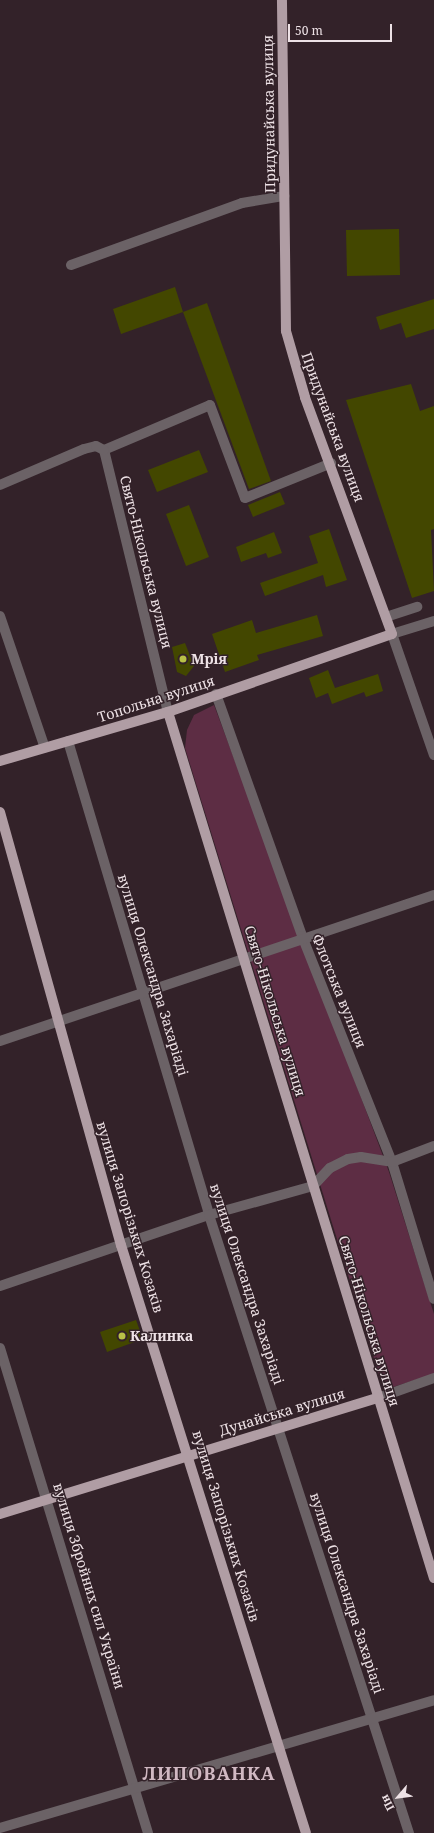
<!DOCTYPE html>
<html>
<head>
<meta charset="utf-8">
<style>
  body { margin:0 }
  #map { position:relative; width:434px; height:1833px; overflow:hidden; background:#332229; font-family:"Noto Serif",serif }
  div>[style] { position:absolute }
  [style*='--x'] { left:calc(var(--x)*1px); top:calc(var(--y)*1px); width:calc(var(--w)*1px); rotate:calc(var(--a)*1deg) }
  .green>* { inset:0; background:#5d2d44 }
  .building>* { inset:0; background:#434700 }
  .minor>* { height:10px; margin:-5px; padding:0 5px; transform-origin:5px; border-radius:5px; background:#6b6266 }
  .major>* { height:10px; margin:-5px; padding:0 5px; transform-origin:5px; border-radius:5px; background:#b09da4 }
  .dots>* { width:11px; height:11px; translate:-50% -50%; box-sizing:border-box; border:2px solid #332229; border-radius:50% }
  span { translate:-50% -50%; white-space:nowrap; text-align:center; line-height:1.15; -webkit-text-stroke:3px #332229; paint-order:stroke }
  .street-label { font-size:14px; color:#eee2e6 }
  .poi-label { font-size:14px; color:#eee2e6; font-weight:700 }
  .left { translate:0 -50%; text-align:left }
  .district-label { font-size:18px; color:#d1b9c3; font-weight:700; letter-spacing:1px }
  .north { position:absolute; left:378px; top:1777px; width:40px; height:40px; -webkit-text-stroke:3px #332229; paint-order:stroke; rotate:242deg; font-size:11px; font-weight:700; line-height:16px; text-align:center; color:#eee2e6 }
  .north::after { content:''; display:block; margin:auto; width:14px; height:18px; background:#eee2e6; clip-path:polygon(50% 0,100% 100%,50% 72%,0 100%) }
  .scale { position:absolute; left:288px; top:24px; width:104px; height:18px; box-sizing:border-box; border:2px solid #eee2e6; border-top:0; padding-left:5px; font-size:12px; line-height:14px; white-space:nowrap; color:#eee2e6; -webkit-text-stroke:3px #332229; paint-order:stroke }
</style>
</head>
<body>
<div id="map">
  <div class="green">
    <i style="clip-path:polygon(214px 705px,389px 1172px,434px 1314px,434px 1374px,393px 1387px,380px 1378px,185px 748px,187px 730px,194px 715px)"></i>
  </div>
  <div class="building">
    <i style="clip-path:polygon(399px 229px,400px 275px,347px 276px,346px 230px)"></i>
    <i style="clip-path:polygon(175px 287px,183px 312px,121px 334px,113px 309px)"></i>
    <i style="clip-path:polygon(434px 299px,434px 329px,406px 338px,401px 323px,380px 330px,376px 317px)"></i>
    <i style="clip-path:polygon(207px 303px,271px 481px,249px 489px,183px 312px)"></i>
    <i style="clip-path:polygon(411px 384px,420px 411px,434px 406px,434px 529px,431px 530px,434px 591px,412px 598px,346px 400px)"></i>
    <i style="clip-path:polygon(199px 450px,208px 472px,157px 492px,148px 470px)"></i>
    <i style="clip-path:polygon(280px 492px,285px 504px,253px 517px,248px 505px)"></i>
    <i style="clip-path:polygon(189px 505px,209px 557px,186px 566px,166px 514px)"></i>
    <i style="clip-path:polygon(329px 529px,347px 580px,326px 587px,323px 575px,265px 596px,260px 583px,318px 563px,309px 536px)"></i>
    <i style="clip-path:polygon(274px 532px,282px 553px,268px 558px,266px 553px,241px 562px,236px 547px)"></i>
    <i style="clip-path:polygon(317px 615px,323px 636px,257px 655px,259px 660px,225px 672px,212px 634px,252px 620px,256px 633px)"></i>
    <i style="clip-path:polygon(185px 643px,194px 666px,186px 676px,177px 672px,172px 647px)"></i>
    <i style="clip-path:polygon(328px 670px,335px 688px,378px 674px,383px 691px,366px 697px,364px 692px,332px 704px,328px 693px,316px 698px,309px 678px)"></i>
    <i style="clip-path:polygon(136px 1320px,143px 1339px,107px 1352px,100px 1332px)"></i>
  </div>
  <div class="minor">
    <i style="--x:71;--y:265;--w:182;--a:-19.9"></i>
    <i style="--x:242;--y:203;--w:43;--a:-9.5"></i>
    <i style="--x:104;--y:450;--w:115;--a:-23"></i>
    <i style="--x:210;--y:405;--w:99;--a:69.4"></i>
    <i style="--x:245;--y:498;--w:93;--a:-22.1"></i>
    <i style="--x:104;--y:450;--w:270;--a:76.3"></i>
    <i style="--x:0;--y:485;--w:91;--a:-23.2"></i>
    <i style="--x:84;--y:449;--w:12;--a:-14"></i>
    <i style="--x:96;--y:446;--w:9;--a:27"></i>
    <i style="--x:0;--y:616;--w:139;--a:71.2"></i>
    <i style="--x:386;--y:617;--w:33;--a:-18"></i>
    <i style="--x:434;--y:621;--w:44;--a:162.8"></i>
    <i style="--x:392;--y:634;--w:128;--a:70.9"></i>
    <i style="--x:216;--y:694;--w:257;--a:70.4"></i>
    <i style="--x:302;--y:936;--w:243;--a:68.3"></i>
    <i style="--x:392;--y:1162;--w:143;--a:73"></i>
    <i style="--x:68;--y:741;--w:495;--a:73.4"></i>
    <i style="--x:209;--y:1215;--w:650;--a:72.07"></i>
    <i style="--x:0;--y:1041;--w:458;--a:-18.6"></i>
    <i style="--x:0;--y:1286;--w:221;--a:-18.8"></i>
    <i style="--x:209;--y:1215;--w:108;--a:-15.6"></i>
    <i style="--x:313;--y:1186;--w:25;--a:-47"></i>
    <i style="--x:330;--y:1168;--w:20;--a:-27"></i>
    <i style="--x:348;--y:1159;--w:13;--a:-9"></i>
    <i style="--x:361;--y:1157;--w:31;--a:9"></i>
    <i style="--x:392;--y:1162;--w:45;--a:-20.9"></i>
    <i style="--x:0;--y:1348;--w:507;--a:73.03"></i>
    <i style="--x:378;--y:1398;--w:59;--a:-19.7"></i>
    <i style="--x:0;--y:1828;--w:452;--a:-16.4"></i>
  </div>
  <div class="major">
    <i style="--x:168;--y:712;--w:906;--a:72.93"></i>
    <i style="--x:0;--y:761;--w:175;--a:-16.3"></i>
    <i style="--x:168;--y:712;--w:237;--a:-19.2"></i>
    <i style="--x:392;--y:634;--w:252;--a:-110.2"></i>
    <i style="--x:305;--y:397;--w:69;--a:-106.1"></i>
    <i style="--x:286;--y:331;--w:331;--a:-90.7"></i>
    <i style="--x:0;--y:812;--w:450;--a:74.4"></i>
    <i style="--x:121;--y:1245;--w:616;--a:72.54"></i>
    <i style="--x:0;--y:1514;--w:395;--a:-17.1"></i>
  </div>
  <div class="dots">
    <i style="left:183px;top:659px;background:#b8c147"></i>
    <i style="left:122px;top:1336px;background:#b8c147"></i>
  </div>
  <div class="street-label">
    <span style="left:269px;top:114px;rotate:-91deg">Придунайська вулиця</span>
    <span style="left:333px;top:427px;rotate:70deg">Придунайська вулиця</span>
    <span style="left:146px;top:562px;rotate:76deg">Свято-Нікольська вулиця</span>
    <span style="left:156px;top:699px;rotate:-18deg">Топольна вулиця</span>
    <span style="left:153px;top:975px;rotate:73deg">вулиця Олександра Захаріаді</span>
    <span style="left:339px;top:991px;rotate:68deg">Флотська вулиця</span>
    <span style="left:275px;top:1011px;rotate:73deg">Свято-Нікольська вулиця</span>
    <span style="left:130px;top:1217px;rotate:73deg">вулиця Запорізьких Козаків</span>
    <span style="left:247px;top:1284px;rotate:72deg">вулиця Олександра Захаріаді</span>
    <span style="left:369px;top:1321px;rotate:73deg">Свято-Нікольська вулиця</span>
    <span style="left:282px;top:1412px;rotate:-17deg">Дунайська вулиця</span>
    <span style="left:226px;top:1526px;rotate:73deg">вулиця Запорізьких Козаків</span>
    <span style="left:89px;top:1586px;rotate:73deg">вулиця Збройних сил України</span>
    <span style="left:347px;top:1593px;rotate:72deg">вулиця Олександра Захаріаді</span>
  </div>
  <div class="poi-label">
    <span class="left" style="left:191px;top:659px">Мрія</span>
    <span class="left" style="left:130px;top:1336px">Калинка</span>
  </div>
  <div class="district-label">
    <span style="left:209px;top:1773px">ЛИПОВАНКА</span>
  </div>
  <div class="north">Пн</div>
  <div class="scale">50 m</div>
</div>
</body>
</html>
